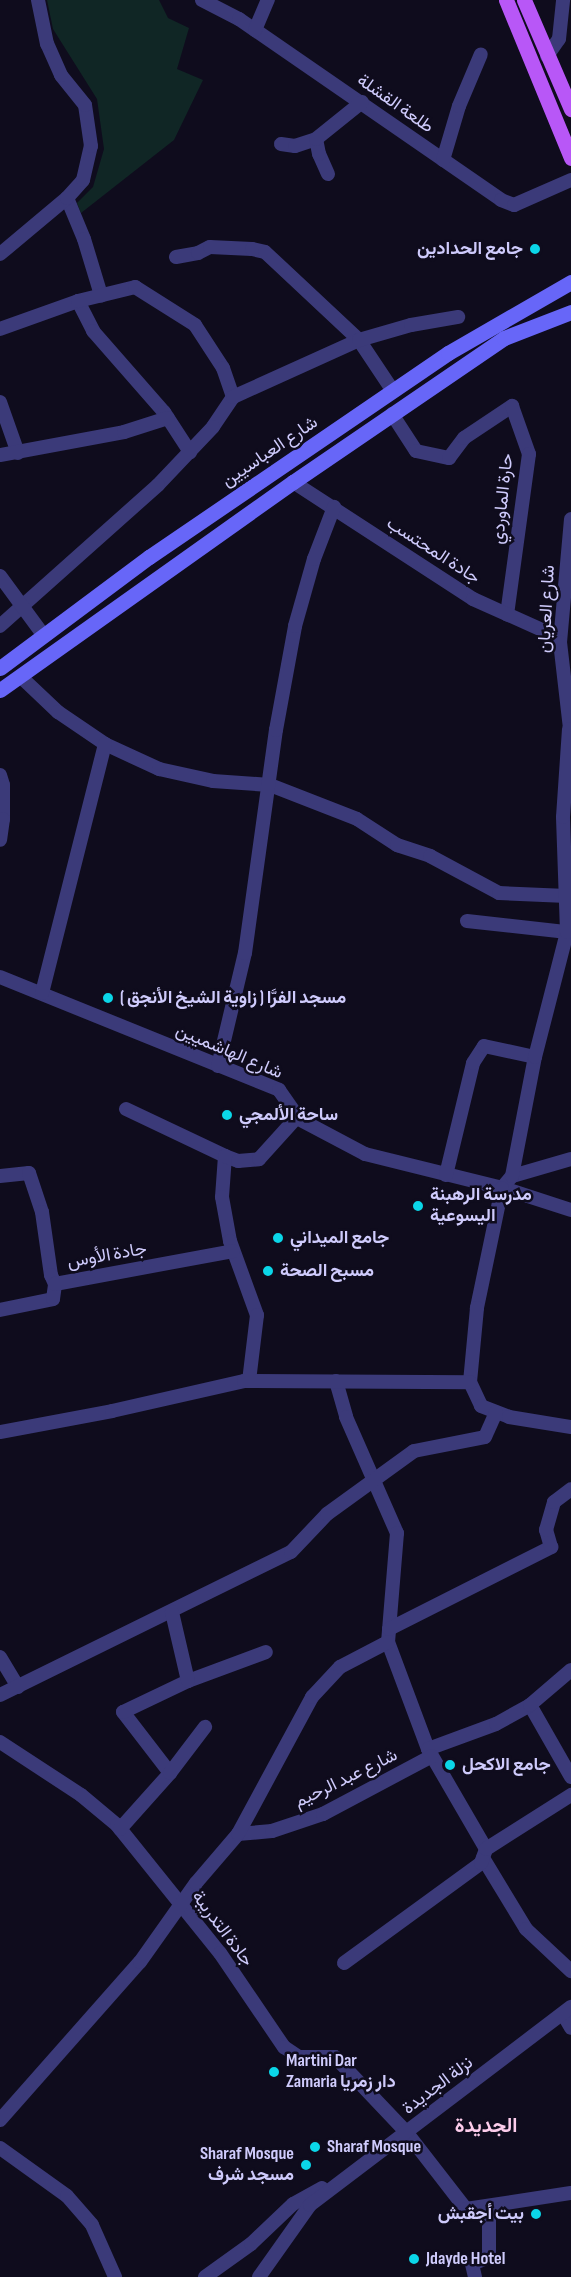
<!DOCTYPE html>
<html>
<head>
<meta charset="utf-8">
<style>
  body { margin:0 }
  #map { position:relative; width:571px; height:2277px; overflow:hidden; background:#0f0c1d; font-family:"Sofia Sans Condensed",Vazirmatn,sans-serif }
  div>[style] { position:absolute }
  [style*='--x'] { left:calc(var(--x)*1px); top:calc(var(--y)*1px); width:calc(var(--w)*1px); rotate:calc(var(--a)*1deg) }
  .green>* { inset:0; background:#102625 }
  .minor>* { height:14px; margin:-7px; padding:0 7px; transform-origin:7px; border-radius:7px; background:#3b3a79 }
  .secondary>* { height:15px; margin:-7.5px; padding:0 7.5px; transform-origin:7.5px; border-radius:7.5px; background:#6766f8 }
  .primary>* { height:15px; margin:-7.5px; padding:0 7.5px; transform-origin:7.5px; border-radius:7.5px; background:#b857f7 }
  .dots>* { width:16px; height:16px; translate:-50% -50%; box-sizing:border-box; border:3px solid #0f0c1d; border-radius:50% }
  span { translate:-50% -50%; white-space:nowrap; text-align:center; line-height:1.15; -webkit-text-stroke:5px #0f0c1d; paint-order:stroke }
  .street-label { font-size:18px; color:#cfcbfc }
  .poi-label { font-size:18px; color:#cfcbfc; font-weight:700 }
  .right { translate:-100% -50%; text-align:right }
  .left { translate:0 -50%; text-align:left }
  .neighbourhood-label { font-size:20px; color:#fdcdec; font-weight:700 }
</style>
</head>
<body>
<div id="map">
  <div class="green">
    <i style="clip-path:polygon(47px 0,159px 0,168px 18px,189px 28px,177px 69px,203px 80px,174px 140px,81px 213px,77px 203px,93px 187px,104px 149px,97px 99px,53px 29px)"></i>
  </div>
  <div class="minor">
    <i style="--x:202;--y:0;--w:42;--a:27.2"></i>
    <i style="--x:239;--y:19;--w:318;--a:34.6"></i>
    <i style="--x:501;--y:200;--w:14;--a:21"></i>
    <i style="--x:514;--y:205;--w:62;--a:-23.7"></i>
    <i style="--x:255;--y:30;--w:33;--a:-67"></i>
    <i style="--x:547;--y:56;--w:21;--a:-55"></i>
    <i style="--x:559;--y:39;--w:39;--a:-84"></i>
    <i style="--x:281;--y:144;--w:14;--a:8"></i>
    <i style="--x:295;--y:146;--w:22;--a:-18"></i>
    <i style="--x:443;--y:160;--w:56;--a:-73.5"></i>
    <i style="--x:459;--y:106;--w:56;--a:-67.1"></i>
    <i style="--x:328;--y:174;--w:22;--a:-114"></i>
    <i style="--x:319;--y:154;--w:15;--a:-101"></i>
    <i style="--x:316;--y:139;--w:59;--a:-38.8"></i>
    <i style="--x:67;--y:198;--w:44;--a:67.5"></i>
    <i style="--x:84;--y:239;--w:59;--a:73.1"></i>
    <i style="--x:0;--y:254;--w:87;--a:-39.9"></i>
    <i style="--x:67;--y:198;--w:24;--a:-48"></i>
    <i style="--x:83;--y:180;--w:35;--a:-77"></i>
    <i style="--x:91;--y:146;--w:41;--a:-98.3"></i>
    <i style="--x:85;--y:105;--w:38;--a:-129"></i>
    <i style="--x:61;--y:75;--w:34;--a:-114"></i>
    <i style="--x:47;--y:44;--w:45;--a:-101.6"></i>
    <i style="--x:176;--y:257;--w:22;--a:-10"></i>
    <i style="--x:198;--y:253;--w:13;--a:-27"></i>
    <i style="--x:210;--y:247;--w:42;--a:2.7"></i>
    <i style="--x:252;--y:249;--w:13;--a:13"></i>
    <i style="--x:265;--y:252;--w:129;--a:43.1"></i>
    <i style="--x:359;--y:340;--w:61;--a:56.3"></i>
    <i style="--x:78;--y:301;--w:34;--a:63"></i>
    <i style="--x:93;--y:331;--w:108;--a:48.8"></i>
    <i style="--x:164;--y:412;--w:48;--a:57"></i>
    <i style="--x:0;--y:329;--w:83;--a:-19.7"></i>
    <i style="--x:78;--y:301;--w:59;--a:-13.8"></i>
    <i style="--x:135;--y:287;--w:71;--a:32.3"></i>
    <i style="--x:195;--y:325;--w:51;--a:56.9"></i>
    <i style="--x:223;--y:368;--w:31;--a:71"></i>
    <i style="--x:233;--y:397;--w:36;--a:124"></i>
    <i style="--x:213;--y:427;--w:80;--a:133.5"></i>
    <i style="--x:158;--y:485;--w:212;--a:138.3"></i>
    <i style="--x:233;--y:397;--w:138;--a:-24.3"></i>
    <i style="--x:359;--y:340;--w:54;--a:-16.1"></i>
    <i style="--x:411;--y:325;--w:48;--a:-9.7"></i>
    <i style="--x:0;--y:402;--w:54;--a:70.6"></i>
    <i style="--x:392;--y:414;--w:44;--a:57"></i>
    <i style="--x:416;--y:451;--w:34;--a:12"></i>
    <i style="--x:449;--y:458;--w:25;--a:-53"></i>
    <i style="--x:464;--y:438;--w:58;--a:-33.7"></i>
    <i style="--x:512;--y:406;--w:51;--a:70.5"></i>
    <i style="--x:529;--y:454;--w:162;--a:97.8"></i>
    <i style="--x:0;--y:455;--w:126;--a:-10.5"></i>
    <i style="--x:124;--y:432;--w:46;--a:-17.7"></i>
    <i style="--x:293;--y:482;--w:215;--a:33"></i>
    <i style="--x:473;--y:599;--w:95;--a:24.1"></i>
    <i style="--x:571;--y:519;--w:123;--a:95.1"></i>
    <i style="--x:560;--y:642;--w:96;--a:83.4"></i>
    <i style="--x:0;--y:576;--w:74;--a:53.7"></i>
    <i style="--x:21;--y:677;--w:51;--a:43.4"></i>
    <i style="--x:58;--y:712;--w:57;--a:34.2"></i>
    <i style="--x:105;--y:744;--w:60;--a:24.8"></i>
    <i style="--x:159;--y:769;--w:55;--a:12.5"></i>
    <i style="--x:213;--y:781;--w:57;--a:4"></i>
    <i style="--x:270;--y:785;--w:93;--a:21.3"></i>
    <i style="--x:357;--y:819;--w:48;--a:33"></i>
    <i style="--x:397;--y:845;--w:35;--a:18"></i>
    <i style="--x:430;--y:856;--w:78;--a:28.2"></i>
    <i style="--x:499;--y:893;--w:68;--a:2.5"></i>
    <i style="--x:0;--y:775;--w:10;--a:73"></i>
    <i style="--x:3;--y:785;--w:34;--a:90"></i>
    <i style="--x:3;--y:819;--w:21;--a:98"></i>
    <i style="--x:467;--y:921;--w:101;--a:6.3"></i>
    <i style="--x:567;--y:932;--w:7;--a:56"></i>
    <i style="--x:0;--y:977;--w:301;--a:22"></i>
    <i style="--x:279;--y:1090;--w:35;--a:55"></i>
    <i style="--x:299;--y:1119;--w:75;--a:27.9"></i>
    <i style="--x:365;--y:1154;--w:145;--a:13.9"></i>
    <i style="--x:506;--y:1189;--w:68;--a:17.9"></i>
    <i style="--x:42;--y:993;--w:257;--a:-75.8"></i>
    <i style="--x:218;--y:1066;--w:116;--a:-76.6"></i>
    <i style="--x:245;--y:953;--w:225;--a:-82.1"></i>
    <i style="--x:276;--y:730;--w:106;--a:-79.6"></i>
    <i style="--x:295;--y:626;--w:70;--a:-74.2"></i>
    <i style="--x:314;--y:559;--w:56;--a:-69"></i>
    <i style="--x:126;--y:1109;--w:110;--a:25.4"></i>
    <i style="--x:225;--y:1156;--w:41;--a:94.2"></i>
    <i style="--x:222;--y:1197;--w:45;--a:79.7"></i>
    <i style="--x:230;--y:1241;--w:79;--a:70"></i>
    <i style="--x:257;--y:1315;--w:66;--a:96.9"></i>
    <i style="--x:225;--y:1156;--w:14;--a:21"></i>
    <i style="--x:238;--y:1161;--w:21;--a:-5"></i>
    <i style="--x:259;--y:1159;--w:57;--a:-47.9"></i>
    <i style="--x:571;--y:1159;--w:61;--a:163.9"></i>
    <i style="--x:512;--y:1176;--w:16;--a:130"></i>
    <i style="--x:502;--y:1188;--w:123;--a:101.8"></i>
    <i style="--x:477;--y:1308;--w:74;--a:95.4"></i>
    <i style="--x:470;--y:1382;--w:26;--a:65"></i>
    <i style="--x:481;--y:1406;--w:30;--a:21"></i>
    <i style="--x:509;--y:1417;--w:63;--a:9.2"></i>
    <i style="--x:446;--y:1175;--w:115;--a:-76.4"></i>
    <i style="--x:473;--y:1063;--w:20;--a:-57"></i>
    <i style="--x:484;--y:1046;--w:52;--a:12.2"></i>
    <i style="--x:0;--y:1176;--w:29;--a:-6"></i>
    <i style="--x:29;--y:1173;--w:41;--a:71.6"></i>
    <i style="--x:42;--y:1212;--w:64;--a:81.9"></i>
    <i style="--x:51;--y:1275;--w:10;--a:66"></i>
    <i style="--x:512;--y:1176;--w:121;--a:-79.1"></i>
    <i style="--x:535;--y:1057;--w:129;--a:-75.6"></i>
    <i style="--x:567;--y:932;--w:115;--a:-92"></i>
    <i style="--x:563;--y:817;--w:88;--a:-86.1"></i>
    <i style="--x:0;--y:1310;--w:54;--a:-11.7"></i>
    <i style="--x:53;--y:1299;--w:15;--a:-82"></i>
    <i style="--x:55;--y:1284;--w:181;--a:-10.5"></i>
    <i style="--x:336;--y:1381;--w:37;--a:74"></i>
    <i style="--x:346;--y:1417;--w:127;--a:66.3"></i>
    <i style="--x:397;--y:1533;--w:109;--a:94.7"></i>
    <i style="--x:388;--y:1642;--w:114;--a:69.5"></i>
    <i style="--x:428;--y:1749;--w:116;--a:59.9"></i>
    <i style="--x:0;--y:1432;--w:114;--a:-10.6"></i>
    <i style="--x:112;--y:1411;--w:135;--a:-12.8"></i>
    <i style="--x:244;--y:1381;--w:226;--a:0.3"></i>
    <i style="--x:389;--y:1629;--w:182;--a:-26.8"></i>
    <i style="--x:551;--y:1547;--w:18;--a:-106"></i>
    <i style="--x:546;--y:1530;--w:29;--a:-74"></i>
    <i style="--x:554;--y:1502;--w:21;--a:-37"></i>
    <i style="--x:0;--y:1657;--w:35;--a:59"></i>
    <i style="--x:188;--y:1681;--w:83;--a:-20.4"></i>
    <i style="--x:0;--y:1695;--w:324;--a:-26.2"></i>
    <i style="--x:291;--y:1552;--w:52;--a:-46.5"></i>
    <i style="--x:327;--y:1514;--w:107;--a:-35.9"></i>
    <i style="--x:414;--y:1451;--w:72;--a:-11.2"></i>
    <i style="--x:485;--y:1437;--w:27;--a:-66"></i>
    <i style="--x:530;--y:1705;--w:83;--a:60.3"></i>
    <i style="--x:0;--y:1742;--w:97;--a:33.2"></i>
    <i style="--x:81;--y:1795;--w:47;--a:39.8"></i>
    <i style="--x:117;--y:1825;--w:164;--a:51.2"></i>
    <i style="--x:220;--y:1953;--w:114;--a:55.8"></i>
    <i style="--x:284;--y:2047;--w:18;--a:34"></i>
    <i style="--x:299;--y:2057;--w:36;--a:0"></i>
    <i style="--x:335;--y:2057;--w:105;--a:46.5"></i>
    <i style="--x:407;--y:2133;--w:96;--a:52.2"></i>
    <i style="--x:466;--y:2209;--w:106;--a:-8.7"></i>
    <i style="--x:428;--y:1749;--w:72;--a:-20.2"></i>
    <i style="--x:496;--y:1724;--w:39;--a:-29"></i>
    <i style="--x:530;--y:1705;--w:54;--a:-40.5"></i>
    <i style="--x:170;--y:1773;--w:77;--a:-127.6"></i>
    <i style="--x:123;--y:1712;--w:72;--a:-25.5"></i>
    <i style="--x:188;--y:1681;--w:71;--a:-103.1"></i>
    <i style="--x:120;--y:1829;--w:75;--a:-48.2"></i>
    <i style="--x:170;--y:1773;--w:58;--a:-52.7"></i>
    <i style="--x:238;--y:1834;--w:34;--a:-5"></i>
    <i style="--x:272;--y:1831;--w:54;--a:-18.4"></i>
    <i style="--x:323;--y:1814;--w:123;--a:-28"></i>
    <i style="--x:483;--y:1858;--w:83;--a:58.8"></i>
    <i style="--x:526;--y:1929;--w:62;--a:43"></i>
    <i style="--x:344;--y:1963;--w:170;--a:-36.1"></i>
    <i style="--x:481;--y:1863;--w:15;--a:-70"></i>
    <i style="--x:486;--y:1849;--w:101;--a:-32.4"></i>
    <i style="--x:563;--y:2014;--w:16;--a:60"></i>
    <i style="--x:0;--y:2120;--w:211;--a:-48.5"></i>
    <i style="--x:140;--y:1962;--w:97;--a:-54.7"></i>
    <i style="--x:196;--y:1883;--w:65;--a:-49.4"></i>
    <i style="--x:238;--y:1834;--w:156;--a:-61.6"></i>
    <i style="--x:312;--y:1697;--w:41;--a:-47"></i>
    <i style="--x:340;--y:1667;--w:54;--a:-27.5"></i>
    <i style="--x:0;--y:2148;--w:82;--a:35.6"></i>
    <i style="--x:67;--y:2196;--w:38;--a:49"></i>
    <i style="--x:92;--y:2225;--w:57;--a:66.1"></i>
    <i style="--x:205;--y:2277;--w:57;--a:-35.7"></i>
    <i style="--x:251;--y:2244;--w:58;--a:-43.6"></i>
    <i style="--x:293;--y:2204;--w:33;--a:-29"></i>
    <i style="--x:259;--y:2277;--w:88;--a:-54.7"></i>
    <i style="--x:310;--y:2205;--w:328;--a:-37.2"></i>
    <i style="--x:475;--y:2277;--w:13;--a:-103"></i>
    <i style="--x:472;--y:2264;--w:18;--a:-22"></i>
    <i style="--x:489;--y:2257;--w:51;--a:-90"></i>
  </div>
  <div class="secondary">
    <i style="--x:0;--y:668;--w:186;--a:-36.7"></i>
    <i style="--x:149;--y:557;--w:362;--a:-34.3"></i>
    <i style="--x:448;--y:353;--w:142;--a:-30"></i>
    <i style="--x:0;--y:690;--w:359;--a:-35.4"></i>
    <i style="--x:293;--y:482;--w:255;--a:-34.3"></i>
    <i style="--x:504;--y:338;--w:72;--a:-21.2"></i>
  </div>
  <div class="primary">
    <i style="--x:506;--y:0;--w:171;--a:67.6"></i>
    <i style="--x:524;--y:0;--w:119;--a:66.7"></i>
  </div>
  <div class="dots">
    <i style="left:535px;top:249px;background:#0bd6e8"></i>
    <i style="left:108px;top:998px;background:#0bd6e8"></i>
    <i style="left:227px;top:1115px;background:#0bd6e8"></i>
    <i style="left:418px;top:1206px;background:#0bd6e8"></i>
    <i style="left:278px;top:1238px;background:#0bd6e8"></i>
    <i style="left:268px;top:1271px;background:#0bd6e8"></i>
    <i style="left:450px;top:1765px;background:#0bd6e8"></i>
    <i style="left:274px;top:2072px;background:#0bd6e8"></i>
    <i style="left:315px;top:2147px;background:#0bd6e8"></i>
    <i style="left:306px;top:2165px;background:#0bd6e8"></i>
    <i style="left:536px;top:2214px;background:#0bd6e8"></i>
    <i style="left:414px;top:2259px;background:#0bd6e8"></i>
  </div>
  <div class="street-label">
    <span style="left:395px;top:104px;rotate:35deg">طلعة القشلة</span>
    <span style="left:270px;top:452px;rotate:-34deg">شارع العباسيين</span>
    <span style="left:503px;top:499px;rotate:-84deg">حارة الماوردي</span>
    <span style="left:433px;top:551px;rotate:33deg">جادة المحتسب</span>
    <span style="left:547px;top:609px;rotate:-87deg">شارع العريان</span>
    <span style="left:229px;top:1052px;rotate:23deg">شارع الهاشميين</span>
    <span style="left:107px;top:1256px;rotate:-10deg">جادة الأوس</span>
    <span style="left:346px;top:1779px;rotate:-26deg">شارع عبد الرحيم</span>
    <span style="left:222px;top:1929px;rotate:53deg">جادة التدريبة</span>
    <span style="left:438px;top:2086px;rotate:-37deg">نزلة الجديدة</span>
  </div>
  <div class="poi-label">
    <span class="right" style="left:523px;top:249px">جامع الحدادين</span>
    <span class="left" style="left:120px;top:998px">مسجد الفرَّا ( زاوية الشيخ الأنجق )</span>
    <span class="left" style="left:239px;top:1115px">ساحة الألمجي</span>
    <span class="left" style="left:430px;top:1206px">مدرسة الرهبنة<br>اليسوعية</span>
    <span class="left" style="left:290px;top:1238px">جامع الميداني</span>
    <span class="left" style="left:280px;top:1271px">مسبح الصحة</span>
    <span class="left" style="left:462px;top:1765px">جامع الاكحل</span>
    <span class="left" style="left:286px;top:2072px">Martini Dar<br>Zamaria دار زمريا</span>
    <span class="left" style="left:327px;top:2147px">Sharaf Mosque</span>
    <span class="right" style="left:294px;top:2165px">Sharaf Mosque<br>مسجد شرف</span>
    <span class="right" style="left:524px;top:2214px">بيت أجقبش</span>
    <span class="left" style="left:426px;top:2259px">Jdayde Hotel</span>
  </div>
  <div class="neighbourhood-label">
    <span style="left:486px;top:2126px">الجديدة</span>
  </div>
</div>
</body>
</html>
